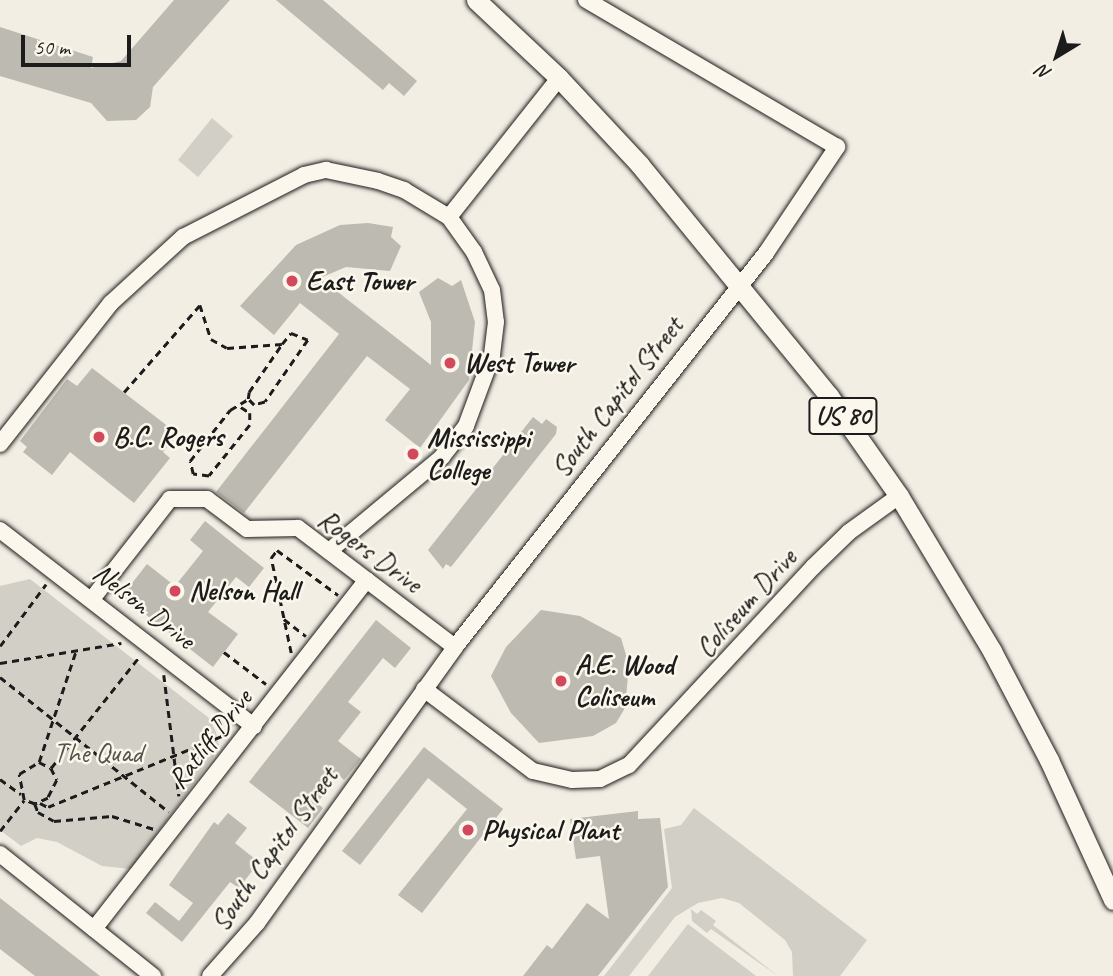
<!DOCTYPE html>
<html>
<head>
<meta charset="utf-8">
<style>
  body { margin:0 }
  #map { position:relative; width:1113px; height:976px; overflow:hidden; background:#f2eee4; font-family:Caveat,sans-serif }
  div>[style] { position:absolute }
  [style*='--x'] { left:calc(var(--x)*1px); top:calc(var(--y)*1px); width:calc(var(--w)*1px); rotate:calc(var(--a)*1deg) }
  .green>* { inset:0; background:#d2cfc6 }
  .building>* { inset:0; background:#bdbab1 }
  .path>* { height:2.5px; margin-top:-1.25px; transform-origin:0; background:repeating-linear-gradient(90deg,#1c1c1c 0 7px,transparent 0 12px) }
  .roads { filter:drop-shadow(0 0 2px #1c1c1c) drop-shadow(0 0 2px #1c1c1c) }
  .minor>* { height:16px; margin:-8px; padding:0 8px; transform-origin:8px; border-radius:8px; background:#fbf7ec }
  .major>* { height:19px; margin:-9.5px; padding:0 9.5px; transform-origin:9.5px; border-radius:9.5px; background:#fbf7ec }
  .dots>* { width:19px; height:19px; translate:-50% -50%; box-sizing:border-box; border:4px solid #fbf7ec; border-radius:50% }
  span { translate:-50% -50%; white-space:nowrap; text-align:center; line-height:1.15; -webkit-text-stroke:5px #fbf7ec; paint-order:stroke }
  .shield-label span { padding:2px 5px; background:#fbf7ec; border:2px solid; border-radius:5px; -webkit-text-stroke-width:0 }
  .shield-label { font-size:26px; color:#1c1c1c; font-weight:700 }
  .poi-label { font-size:28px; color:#1c1c1c; font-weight:700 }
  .left { translate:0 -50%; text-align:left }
  .street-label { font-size:28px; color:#1c1c1c }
  .park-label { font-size:28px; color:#53524f }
  .north { position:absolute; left:1022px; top:21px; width:70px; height:70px; -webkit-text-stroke:5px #fbf7ec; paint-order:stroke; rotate:218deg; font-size:19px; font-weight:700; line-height:28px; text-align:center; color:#1c1c1c }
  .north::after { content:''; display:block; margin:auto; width:24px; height:32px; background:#1c1c1c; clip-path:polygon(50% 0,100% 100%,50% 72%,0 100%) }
  .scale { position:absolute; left:21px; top:35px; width:110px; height:32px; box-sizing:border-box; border:4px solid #1c1c1c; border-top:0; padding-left:9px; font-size:21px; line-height:24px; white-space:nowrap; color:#1c1c1c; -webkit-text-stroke:5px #fbf7ec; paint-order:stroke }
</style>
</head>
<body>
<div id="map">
  <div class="green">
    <i style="clip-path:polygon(212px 118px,233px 136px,198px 177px,178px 160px)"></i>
    <i style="clip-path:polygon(30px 579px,209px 718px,216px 732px,219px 745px,213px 758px,131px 869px,102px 866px,57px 842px,37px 838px,21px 846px,0 830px,0 586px)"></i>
    <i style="clip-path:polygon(694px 808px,867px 940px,840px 976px,793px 976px,792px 952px,785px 940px,739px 903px,722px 898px,698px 903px,675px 917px,629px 976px,604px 976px,672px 888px,664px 829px,681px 825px)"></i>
    <i style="clip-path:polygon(691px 909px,697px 914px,701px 910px,716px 921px,713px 925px,778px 976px,711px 929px,707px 933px,692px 921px)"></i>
    <i style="clip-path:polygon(688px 924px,756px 976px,648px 976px)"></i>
  </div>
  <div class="building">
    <i style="clip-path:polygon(174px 0,230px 0,153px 87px,150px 107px,136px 120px,107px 121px,91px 103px,0 76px,0 27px,93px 57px,91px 68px,121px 61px)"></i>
    <i style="clip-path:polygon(276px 0,323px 0,417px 81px,404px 96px,389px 83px,383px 90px)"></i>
    <i style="clip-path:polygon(368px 223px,393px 227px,391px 237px,401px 246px,390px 271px,346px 267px,320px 278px,431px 365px,431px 322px,419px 292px,438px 278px,452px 286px,461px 280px,475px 322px,469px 380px,420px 448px,385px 420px,410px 389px,367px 356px,244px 513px,216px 492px,339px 334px,300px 303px,274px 335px,240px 306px,296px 245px,340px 225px)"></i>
    <i style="clip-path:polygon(92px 368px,178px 434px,163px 452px,170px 458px,134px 503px,70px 452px,52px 475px,23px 452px,27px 447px,20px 441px,67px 379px,77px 386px)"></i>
    <i style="clip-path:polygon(533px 417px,542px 424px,546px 419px,557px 427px,556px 434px,451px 567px,446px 564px,443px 569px,428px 550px)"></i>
    <i style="clip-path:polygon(205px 521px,264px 568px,249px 587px,236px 577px,208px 612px,238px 634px,213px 667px,122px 596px,147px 564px,175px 586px,203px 551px,190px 540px)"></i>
    <i style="clip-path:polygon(541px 610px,580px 616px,621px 638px,629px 665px,625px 708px,616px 723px,593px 736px,539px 743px,511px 713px,491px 676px,506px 647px)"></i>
    <i style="clip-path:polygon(376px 620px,411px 648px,395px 668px,383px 658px,348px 702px,361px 712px,338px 741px,361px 759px,344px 780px,339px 775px,317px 803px,323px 808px,308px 828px,249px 782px)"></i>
    <i style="clip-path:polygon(424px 747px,503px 809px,422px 913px,398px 895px,467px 809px,428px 778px,360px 865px,342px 851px)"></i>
    <i style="clip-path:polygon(638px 811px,638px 819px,660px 818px,668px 887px,598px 976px,523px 976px,547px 945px,552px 949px,587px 903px,609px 919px,600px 856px,576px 859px,570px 819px)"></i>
    <i style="clip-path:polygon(228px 813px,247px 828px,235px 843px,259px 862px,239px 888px,230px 882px,182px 942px,146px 913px,155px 902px,179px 921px,193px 903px,169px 885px,214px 822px,218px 825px)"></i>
    <i style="clip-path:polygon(0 898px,100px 976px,35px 976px,0 949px)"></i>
  </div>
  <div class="path">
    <i style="--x:124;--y:392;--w:116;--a:-48.9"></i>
    <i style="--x:200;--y:305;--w:36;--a:72"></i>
    <i style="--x:211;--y:339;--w:18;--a:29"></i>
    <i style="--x:227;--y:348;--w:55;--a:-4.2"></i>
    <i style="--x:282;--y:344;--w:14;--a:-51"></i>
    <i style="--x:291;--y:333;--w:18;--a:22"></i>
    <i style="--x:308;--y:340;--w:75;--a:124.7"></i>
    <i style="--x:265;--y:402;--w:11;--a:165"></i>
    <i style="--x:254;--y:405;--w:8;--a:-135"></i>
    <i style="--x:248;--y:399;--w:7;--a:-82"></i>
    <i style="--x:249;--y:392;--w:58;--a:-55.5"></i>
    <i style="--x:241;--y:407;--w:11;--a:34"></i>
    <i style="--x:250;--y:413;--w:12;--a:90"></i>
    <i style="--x:250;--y:425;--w:65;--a:128.8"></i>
    <i style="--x:209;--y:476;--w:16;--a:-173"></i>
    <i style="--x:193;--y:474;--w:13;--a:-103"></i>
    <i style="--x:190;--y:461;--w:65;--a:-51.9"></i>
    <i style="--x:230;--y:410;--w:21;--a:-31"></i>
    <i style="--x:284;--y:619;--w:28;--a:38"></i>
    <i style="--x:0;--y:646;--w:77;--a:-53.4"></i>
    <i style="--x:224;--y:652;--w:53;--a:37.3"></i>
    <i style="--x:291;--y:653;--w:97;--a:-101.9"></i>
    <i style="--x:271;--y:558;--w:10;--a:-53"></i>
    <i style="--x:277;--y:550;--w:76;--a:36.4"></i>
    <i style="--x:0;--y:663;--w:123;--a:-9.4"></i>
    <i style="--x:164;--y:675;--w:122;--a:82.9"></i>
    <i style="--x:0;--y:677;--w:216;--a:38.6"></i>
    <i style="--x:218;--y:719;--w:17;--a:66"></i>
    <i style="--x:39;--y:762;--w:117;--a:-71.6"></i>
    <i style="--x:51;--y:768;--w:13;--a:63"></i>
    <i style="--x:57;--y:780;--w:20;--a:117"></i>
    <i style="--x:48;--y:798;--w:14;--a:155"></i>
    <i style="--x:35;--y:804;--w:12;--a:-160"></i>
    <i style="--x:24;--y:800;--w:26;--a:-101"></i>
    <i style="--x:19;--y:774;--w:23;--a:-31"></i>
    <i style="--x:39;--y:762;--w:13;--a:27"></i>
    <i style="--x:51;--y:768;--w:142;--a:-51.6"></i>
    <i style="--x:0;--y:779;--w:26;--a:36"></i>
    <i style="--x:40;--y:803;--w:9;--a:27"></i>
    <i style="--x:48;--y:807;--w:190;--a:-22.2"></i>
    <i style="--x:35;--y:804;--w:9;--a:69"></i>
    <i style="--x:38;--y:812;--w:18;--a:29"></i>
    <i style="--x:54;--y:821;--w:58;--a:-4.9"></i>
    <i style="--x:112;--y:816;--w:44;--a:17.2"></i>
    <i style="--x:0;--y:831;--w:39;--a:-52"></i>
  </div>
  <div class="roads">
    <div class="minor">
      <i style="--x:449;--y:217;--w:177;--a:-51.6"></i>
      <i style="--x:0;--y:444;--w:179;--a:-51.8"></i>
      <i style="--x:111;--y:303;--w:98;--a:-42.5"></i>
      <i style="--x:183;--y:237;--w:136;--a:-27.1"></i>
      <i style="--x:304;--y:175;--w:23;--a:-13"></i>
      <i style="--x:326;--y:170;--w:53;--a:11.9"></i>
      <i style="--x:378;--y:181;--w:28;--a:19"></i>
      <i style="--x:404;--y:190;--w:52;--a:31"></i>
      <i style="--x:449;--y:217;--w:43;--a:54.5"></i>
      <i style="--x:474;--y:252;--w:42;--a:64.7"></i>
      <i style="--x:492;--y:290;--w:32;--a:83"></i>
      <i style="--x:496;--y:322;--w:34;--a:97"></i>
      <i style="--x:492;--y:356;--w:75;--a:110.4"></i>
      <i style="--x:466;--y:426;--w:39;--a:128"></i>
      <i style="--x:442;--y:457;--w:147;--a:140.2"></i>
      <i style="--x:0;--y:530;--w:321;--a:37.7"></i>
      <i style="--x:92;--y:599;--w:127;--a:-52"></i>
      <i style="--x:170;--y:499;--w:37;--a:0"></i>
      <i style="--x:207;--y:499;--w:50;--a:36.9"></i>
      <i style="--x:247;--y:529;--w:51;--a:-1.1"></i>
      <i style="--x:298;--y:528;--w:197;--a:37.2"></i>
      <i style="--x:424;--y:689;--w:136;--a:37"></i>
      <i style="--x:533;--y:771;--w:40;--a:13"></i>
      <i style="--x:572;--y:780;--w:28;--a:-2"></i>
      <i style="--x:600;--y:779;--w:32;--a:-26"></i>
      <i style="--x:629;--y:765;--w:270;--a:-47.1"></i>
      <i style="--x:813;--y:567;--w:50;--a:-44.2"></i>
      <i style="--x:849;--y:532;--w:62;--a:-35.8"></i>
      <i style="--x:0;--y:854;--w:196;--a:38.6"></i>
      <i style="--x:94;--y:929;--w:443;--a:-52"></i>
      <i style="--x:210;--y:976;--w:71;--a:-48.4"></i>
      <i style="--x:257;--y:923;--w:340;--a:-54.3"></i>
      <i style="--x:455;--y:647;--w:502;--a:-51.71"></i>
      <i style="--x:766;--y:253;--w:128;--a:-56.2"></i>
      <i style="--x:837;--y:147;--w:291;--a:-149.6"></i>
    </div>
    <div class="major">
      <i style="--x:476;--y:0;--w:114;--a:43.2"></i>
      <i style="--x:559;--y:78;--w:119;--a:47"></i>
      <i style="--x:640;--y:165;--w:298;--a:50.7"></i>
      <i style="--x:829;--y:396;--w:122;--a:55"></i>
      <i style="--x:899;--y:496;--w:181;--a:59"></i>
      <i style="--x:992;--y:651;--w:123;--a:62.4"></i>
      <i style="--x:1049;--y:760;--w:154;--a:65.4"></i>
    </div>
  </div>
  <div class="dots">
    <i style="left:292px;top:281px;background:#d1495b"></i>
    <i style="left:450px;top:363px;background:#d1495b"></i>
    <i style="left:99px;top:437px;background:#d1495b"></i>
    <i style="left:413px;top:454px;background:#d1495b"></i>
    <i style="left:175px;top:591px;background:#d1495b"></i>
    <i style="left:561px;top:681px;background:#d1495b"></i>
    <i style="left:468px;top:830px;background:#d1495b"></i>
  </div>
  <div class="shield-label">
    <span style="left:843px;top:416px">US 80</span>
  </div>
  <div class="poi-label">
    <span class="left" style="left:306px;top:281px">East Tower</span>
    <span class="left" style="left:464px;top:363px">West Tower</span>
    <span class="left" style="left:113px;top:437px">B.C. Rogers</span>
    <span class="left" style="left:427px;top:454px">Mississippi<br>College</span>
    <span class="left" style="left:189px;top:591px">Nelson Hall</span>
    <span class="left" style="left:575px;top:681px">A.E. Wood<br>Coliseum</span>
    <span class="left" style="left:482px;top:830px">Physical Plant</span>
  </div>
  <div class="street-label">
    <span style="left:617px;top:397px;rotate:-52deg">South Capitol Street</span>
    <span style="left:370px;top:551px;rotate:36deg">Rogers Drive</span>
    <span style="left:746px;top:603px;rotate:-48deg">Coliseum Drive</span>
    <span style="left:144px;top:606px;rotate:38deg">Nelson Drive</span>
    <span style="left:210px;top:739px;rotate:-52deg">Ratliff Drive</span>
    <span style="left:274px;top:849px;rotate:-54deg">South Capitol Street</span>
  </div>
  <div class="park-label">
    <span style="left:98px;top:753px">The Quad</span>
  </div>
  <div class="north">N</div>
  <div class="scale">50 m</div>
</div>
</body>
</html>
